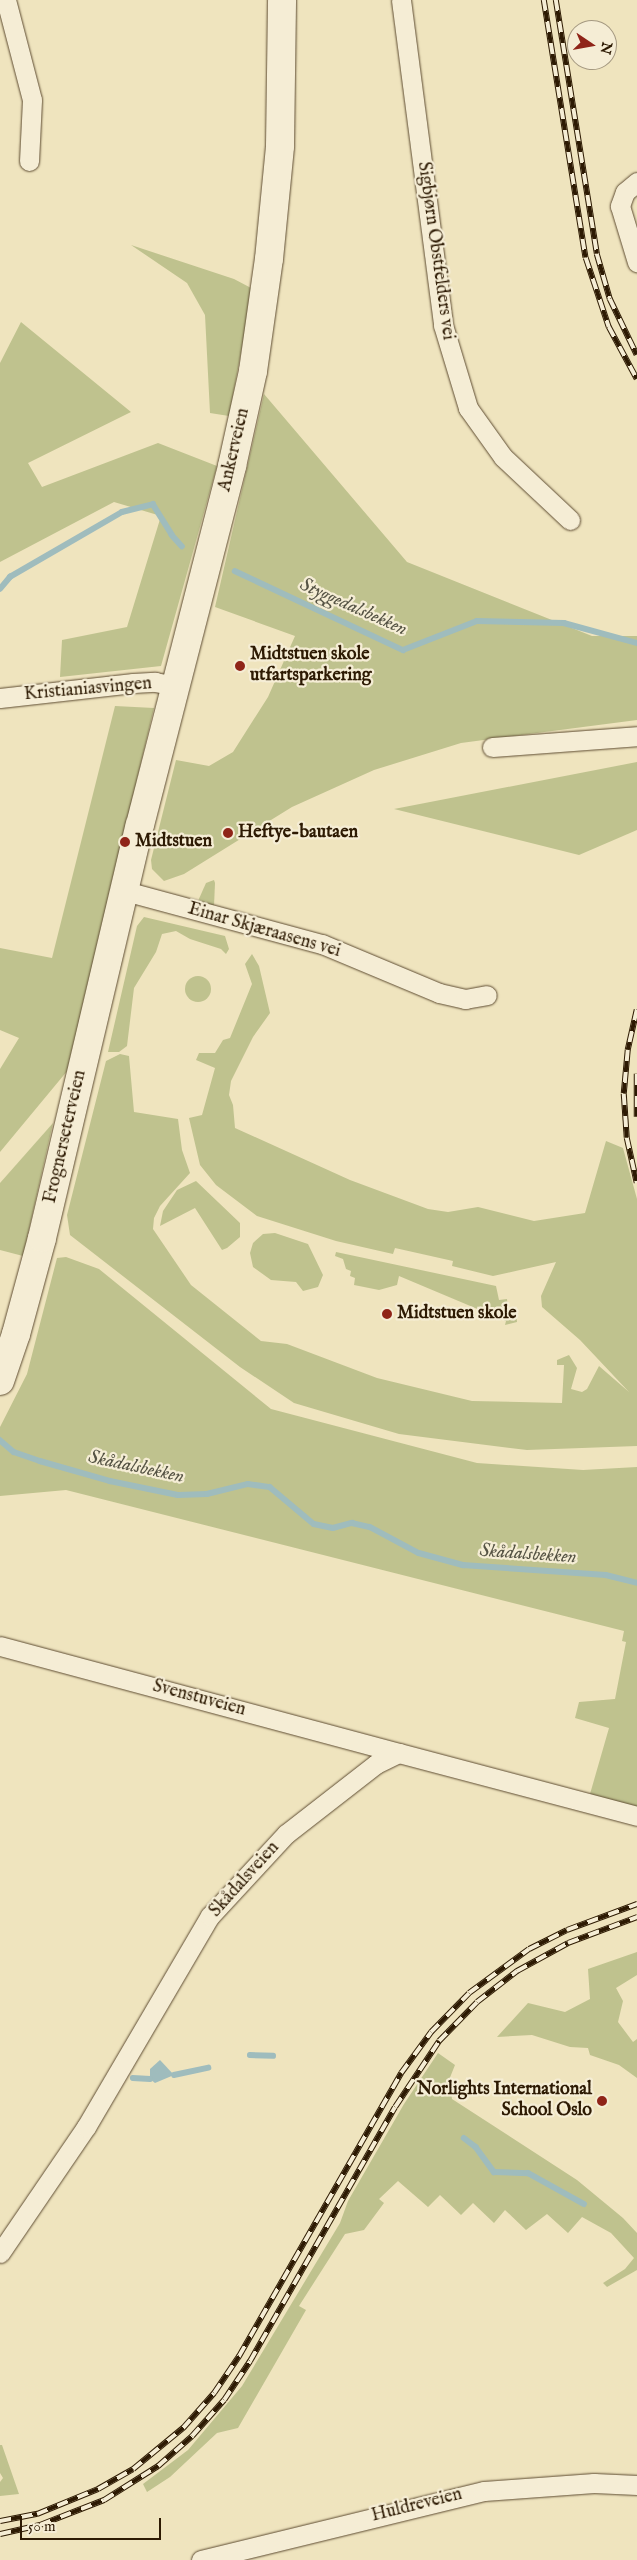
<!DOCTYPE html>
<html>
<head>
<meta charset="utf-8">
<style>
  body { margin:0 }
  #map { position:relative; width:637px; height:2560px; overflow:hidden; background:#efe4be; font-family:"IM FELL English",serif }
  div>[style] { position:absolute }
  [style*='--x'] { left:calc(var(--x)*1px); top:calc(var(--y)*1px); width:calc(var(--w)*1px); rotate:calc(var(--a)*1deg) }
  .green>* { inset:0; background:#bfc28e }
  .round { border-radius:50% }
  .water>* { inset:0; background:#9fbcbd }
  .stream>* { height:5.5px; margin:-2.75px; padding:0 2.75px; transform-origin:2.75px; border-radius:2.75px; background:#9fbcbd }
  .roads { filter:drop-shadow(0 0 1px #5e4c32) drop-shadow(0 0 1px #5e4c32) }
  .minor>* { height:19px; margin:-9.5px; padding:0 9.5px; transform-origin:9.5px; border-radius:9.5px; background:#f5edd5 }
  .secondary>* { height:28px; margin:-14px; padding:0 14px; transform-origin:14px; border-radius:14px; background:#f5edd5 }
  .rail>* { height:5.5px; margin-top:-2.75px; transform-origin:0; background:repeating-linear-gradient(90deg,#f5edd5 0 11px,#2d1a03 0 22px); box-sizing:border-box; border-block:1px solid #2d1a03 }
  .dots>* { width:14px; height:14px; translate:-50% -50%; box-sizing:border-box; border:2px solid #f5edd5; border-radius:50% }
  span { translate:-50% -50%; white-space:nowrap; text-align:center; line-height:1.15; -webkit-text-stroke:4.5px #f5edd5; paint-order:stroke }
  .street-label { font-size:18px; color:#2d1a03 }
  .poi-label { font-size:18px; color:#2d1a03; font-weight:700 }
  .left { translate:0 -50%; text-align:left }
  .right { translate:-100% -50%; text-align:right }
  .water-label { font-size:19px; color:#555344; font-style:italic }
  .north { position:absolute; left:567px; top:20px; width:50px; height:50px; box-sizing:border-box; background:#f5edd5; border:1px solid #a59981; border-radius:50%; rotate:102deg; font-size:14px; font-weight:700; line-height:20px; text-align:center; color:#2d1a03 }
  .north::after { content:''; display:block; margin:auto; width:18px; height:22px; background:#8f2418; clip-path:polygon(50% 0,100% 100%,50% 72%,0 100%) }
  .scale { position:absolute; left:20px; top:2518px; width:141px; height:22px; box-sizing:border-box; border:2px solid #2d1a03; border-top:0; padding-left:6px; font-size:15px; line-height:18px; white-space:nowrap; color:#2d1a03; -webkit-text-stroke:4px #f5edd5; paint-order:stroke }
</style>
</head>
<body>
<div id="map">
  <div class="green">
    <i style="clip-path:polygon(131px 245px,234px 279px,253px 289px,229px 416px,210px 413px,205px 315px,187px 283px)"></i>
    <i style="clip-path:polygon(21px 322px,131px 412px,28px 463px,42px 487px,158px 443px,217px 466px,161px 666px,60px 677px,62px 640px,127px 627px,161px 516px,114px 502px,0 562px,0 363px)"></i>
    <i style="clip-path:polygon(264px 394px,407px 562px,592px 636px,637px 636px,637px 720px,461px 743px,374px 770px,292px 807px,184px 874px,164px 881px,152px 869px,151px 860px,176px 760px,209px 766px,233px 752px,268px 697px,295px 636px,215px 607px)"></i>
    <i style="clip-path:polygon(115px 706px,154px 708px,68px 1070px,0 1152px,0 1069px,19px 1038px,0 1030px,0 948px,52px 958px)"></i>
    <i style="clip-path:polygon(637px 762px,637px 830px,579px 855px,394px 809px)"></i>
    <i style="clip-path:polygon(214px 880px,215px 883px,214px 906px,198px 901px,206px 883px)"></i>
    <i style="clip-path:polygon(144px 917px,225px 936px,229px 949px,226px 954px,221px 949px,190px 939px,176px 931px,162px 934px,156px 952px,134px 988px,127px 1046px,119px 1052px,108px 1052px,137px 926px)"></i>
    <i style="clip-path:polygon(252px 954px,259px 966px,270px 1013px,253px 1037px,231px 1081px,229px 1095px,233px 1105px,235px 1128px,350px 1180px,428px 1209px,448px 1212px,478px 1207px,534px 1221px,585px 1213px,606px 1141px,623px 1148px,637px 1199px,637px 1446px,527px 1450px,399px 1434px,294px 1403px,240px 1367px,70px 1235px,67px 1215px,106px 1061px,120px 1054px,129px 1056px,134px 1112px,178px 1119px,182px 1150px,190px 1173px,160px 1206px,154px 1218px,153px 1229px,191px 1285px,261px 1341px,287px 1344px,377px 1378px,472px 1401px,562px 1403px,564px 1365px,557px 1365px,557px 1360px,569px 1355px,577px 1368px,571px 1389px,582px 1392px,587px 1389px,599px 1366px,629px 1392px,580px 1340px,542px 1307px,541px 1296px,556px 1262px,493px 1276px,452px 1266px,453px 1261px,395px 1248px,393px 1254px,336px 1241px,257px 1216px,216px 1185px,200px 1165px,189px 1118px,202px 1115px,215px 1068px,196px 1060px,199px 1053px,215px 1053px,223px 1040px,230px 1038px,252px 984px,245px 964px)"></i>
    <i class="round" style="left:185px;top:976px;width:26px;height:26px"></i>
    <i style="clip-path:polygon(53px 1123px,23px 1256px,0 1250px,0 1183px)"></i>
    <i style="clip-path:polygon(196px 1181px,240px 1223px,240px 1237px,227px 1248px,222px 1250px,195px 1208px,160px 1226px,163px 1211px,177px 1190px)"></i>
    <i style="clip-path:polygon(275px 1233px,308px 1244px,323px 1275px,318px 1287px,303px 1291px,296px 1282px,271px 1280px,253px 1267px,250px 1253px,253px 1243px,263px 1234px)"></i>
    <i style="clip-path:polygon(336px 1252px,496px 1286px,499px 1300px,507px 1299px,508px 1310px,516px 1309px,517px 1322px,505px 1325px,506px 1321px,399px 1276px,397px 1285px,379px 1290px,354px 1285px,355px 1278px,350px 1276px,351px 1271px,346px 1269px,343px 1259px,335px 1256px)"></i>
    <i style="clip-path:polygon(66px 1257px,99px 1269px,271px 1409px,477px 1463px,583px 1470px,637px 1467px,637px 1808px,590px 1794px,609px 1728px,575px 1718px,579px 1702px,615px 1699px,626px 1642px,622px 1641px,624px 1631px,66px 1490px,0 1496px,0 1427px,27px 1374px,57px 1258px)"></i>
    <i style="clip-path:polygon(637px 1952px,637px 1975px,616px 1988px,623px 2001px,618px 2022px,633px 2042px,637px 2039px,637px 2078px,619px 2065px,590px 2055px,588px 2048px,570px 2047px,532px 2035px,497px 2037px,528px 2003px,565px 2012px,590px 1999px,588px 1969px)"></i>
    <i style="clip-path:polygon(438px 2053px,455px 2065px,449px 2080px,452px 2099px,577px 2180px,623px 2218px,637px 2233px,637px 2270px,607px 2287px,603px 2283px,625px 2269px,634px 2258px,611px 2233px,582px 2217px,568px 2233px,547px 2214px,526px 2230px,505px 2210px,494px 2223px,473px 2203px,461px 2215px,440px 2195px,428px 2207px,398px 2181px,379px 2199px,384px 2203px,364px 2230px,345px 2234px,299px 2306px,306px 2310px,238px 2428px,217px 2433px,170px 2477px,147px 2492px,143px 2484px,188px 2450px,242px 2386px,340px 2223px,348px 2201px,404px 2104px)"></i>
    <i style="clip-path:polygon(0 2445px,2px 2445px,19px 2494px,0 2496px,0 2482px,3px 2478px,0 2473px)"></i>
  </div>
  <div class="water">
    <i style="clip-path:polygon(160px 2060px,174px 2075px,155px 2083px,150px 2079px,150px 2069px)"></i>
  </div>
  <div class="stream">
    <i style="--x:235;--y:571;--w:186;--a:25.2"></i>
    <i style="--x:403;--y:650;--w:79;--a:-21.4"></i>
    <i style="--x:477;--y:621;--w:87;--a:1.3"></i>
    <i style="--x:564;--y:623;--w:76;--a:15.3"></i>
    <i style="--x:0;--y:589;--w:16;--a:-50"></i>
    <i style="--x:10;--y:577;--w:129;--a:-30.1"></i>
    <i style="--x:122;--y:512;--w:32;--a:-14"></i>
    <i style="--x:153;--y:504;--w:36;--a:58"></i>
    <i style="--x:172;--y:535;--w:15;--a:48"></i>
    <i style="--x:0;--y:1440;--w:18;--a:41"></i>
    <i style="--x:14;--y:1452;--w:28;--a:19"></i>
    <i style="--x:40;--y:1461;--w:73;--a:15.9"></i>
    <i style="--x:110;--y:1481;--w:69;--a:11.6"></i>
    <i style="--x:178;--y:1495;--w:29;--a:-2"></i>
    <i style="--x:207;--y:1494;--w:42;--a:-13.7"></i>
    <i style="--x:248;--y:1484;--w:22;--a:8"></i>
    <i style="--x:270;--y:1487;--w:57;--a:40.1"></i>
    <i style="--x:314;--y:1524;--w:19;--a:12"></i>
    <i style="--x:333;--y:1528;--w:20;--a:-15"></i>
    <i style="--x:352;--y:1523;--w:18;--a:13"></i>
    <i style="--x:370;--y:1527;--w:55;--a:28"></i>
    <i style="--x:419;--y:1553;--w:46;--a:15.3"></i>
    <i style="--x:463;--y:1565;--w:143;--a:4"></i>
    <i style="--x:606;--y:1575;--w:32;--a:14"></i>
    <i style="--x:250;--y:2055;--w:23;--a:2"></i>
    <i style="--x:174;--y:2075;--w:35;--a:-12"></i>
    <i style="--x:133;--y:2078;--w:17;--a:3"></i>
    <i style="--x:464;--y:2138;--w:15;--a:37"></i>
    <i style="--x:476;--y:2147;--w:31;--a:54"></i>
    <i style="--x:494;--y:2172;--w:34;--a:2"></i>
    <i style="--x:528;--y:2173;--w:64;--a:29"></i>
  </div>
  <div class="roads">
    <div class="minor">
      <i style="--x:6;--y:0;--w:103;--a:75.4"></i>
      <i style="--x:32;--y:100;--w:61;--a:92.8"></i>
      <i style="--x:401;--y:0;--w:328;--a:82.6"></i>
      <i style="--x:443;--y:325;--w:87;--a:73.2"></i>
      <i style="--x:468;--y:408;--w:60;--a:54.5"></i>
      <i style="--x:503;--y:457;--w:92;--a:43.2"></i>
      <i style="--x:637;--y:182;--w:16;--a:140"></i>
      <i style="--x:625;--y:192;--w:15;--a:110"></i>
      <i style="--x:620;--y:206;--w:59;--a:73.1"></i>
      <i style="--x:0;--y:698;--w:134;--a:-6.4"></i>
      <i style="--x:133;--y:683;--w:22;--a:-3"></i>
      <i style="--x:155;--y:682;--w:21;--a:11"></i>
      <i style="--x:492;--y:747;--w:145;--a:-4.3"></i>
      <i style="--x:125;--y:891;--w:204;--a:15.1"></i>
      <i style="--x:322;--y:944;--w:127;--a:22.7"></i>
      <i style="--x:439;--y:993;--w:27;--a:13"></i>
      <i style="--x:465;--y:999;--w:22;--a:-10"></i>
      <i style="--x:0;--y:1646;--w:413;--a:15"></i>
      <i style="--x:0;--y:2253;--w:153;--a:-55.7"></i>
      <i style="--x:86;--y:2127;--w:245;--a:-59.6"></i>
      <i style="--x:210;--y:1916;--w:112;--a:-47.2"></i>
      <i style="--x:286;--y:1834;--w:114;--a:-37.9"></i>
      <i style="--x:376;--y:1764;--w:25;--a:-26"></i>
      <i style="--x:399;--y:1753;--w:246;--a:14.8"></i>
      <i style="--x:201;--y:2560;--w:291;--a:-13.7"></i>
      <i style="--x:484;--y:2491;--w:110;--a:-4.2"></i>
      <i style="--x:594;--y:2483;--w:43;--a:2.7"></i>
    </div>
    <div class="secondary">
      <i style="--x:0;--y:1381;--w:50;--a:-71.2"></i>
      <i style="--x:16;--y:1334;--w:99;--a:-74.8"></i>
      <i style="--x:42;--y:1238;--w:424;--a:-76.7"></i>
      <i style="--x:140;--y:825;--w:371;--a:-75.6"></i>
      <i style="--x:232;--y:466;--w:97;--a:-77.5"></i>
      <i style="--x:253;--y:371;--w:113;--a:-81.9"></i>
      <i style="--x:269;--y:259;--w:114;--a:-84.4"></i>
      <i style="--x:280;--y:146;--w:146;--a:-89.2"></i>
    </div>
  </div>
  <div class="rail">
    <i style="--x:544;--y:0;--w:261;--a:80.8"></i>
    <i style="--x:586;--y:258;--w:73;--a:71.6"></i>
    <i style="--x:609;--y:327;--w:59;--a:61.7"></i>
    <i style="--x:556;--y:0;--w:257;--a:80.8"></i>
    <i style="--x:597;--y:254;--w:47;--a:73.9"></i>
    <i style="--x:610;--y:299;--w:62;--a:64.3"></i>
    <i style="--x:637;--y:1010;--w:41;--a:102.7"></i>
    <i style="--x:628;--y:1050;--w:44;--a:95.2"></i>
    <i style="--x:624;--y:1094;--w:44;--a:86.1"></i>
    <i style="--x:627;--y:1138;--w:46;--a:77.5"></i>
    <i style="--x:637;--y:1074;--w:43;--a:90"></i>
    <i style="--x:0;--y:2521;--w:38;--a:-11"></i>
    <i style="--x:37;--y:2514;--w:66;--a:-22.3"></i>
    <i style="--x:98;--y:2489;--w:40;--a:-29.7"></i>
    <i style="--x:133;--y:2469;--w:65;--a:-39.4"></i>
    <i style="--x:183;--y:2428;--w:47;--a:-48.5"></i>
    <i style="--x:214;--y:2393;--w:45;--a:-56"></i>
    <i style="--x:239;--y:2356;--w:326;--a:-60.2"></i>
    <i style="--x:401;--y:2073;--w:51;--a:-53.8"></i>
    <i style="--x:431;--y:2032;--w:54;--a:-45.7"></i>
    <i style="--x:469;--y:1993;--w:74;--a:-36.3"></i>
    <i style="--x:529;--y:1949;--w:42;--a:-26.6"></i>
    <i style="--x:567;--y:1930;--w:75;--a:-20.4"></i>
    <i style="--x:0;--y:2534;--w:41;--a:-12.7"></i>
    <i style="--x:40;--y:2525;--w:69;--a:-21.3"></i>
    <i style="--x:104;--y:2500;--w:64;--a:-32.2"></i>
    <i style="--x:158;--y:2466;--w:45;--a:-41.4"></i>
    <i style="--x:192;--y:2436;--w:48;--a:-48.4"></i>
    <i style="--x:224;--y:2400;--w:47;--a:-56.3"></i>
    <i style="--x:250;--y:2361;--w:292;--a:-60.3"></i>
    <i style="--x:395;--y:2107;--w:79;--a:-56.3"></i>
    <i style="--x:439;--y:2041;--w:54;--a:-45.7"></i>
    <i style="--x:477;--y:2002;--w:51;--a:-37.8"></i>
    <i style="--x:517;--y:1971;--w:58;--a:-28.8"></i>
    <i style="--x:568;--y:1943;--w:74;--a:-20.6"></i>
  </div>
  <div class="dots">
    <i style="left:240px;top:666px;background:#8f2418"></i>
    <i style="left:228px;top:833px;background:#8f2418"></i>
    <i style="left:125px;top:842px;background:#8f2418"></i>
    <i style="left:387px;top:1314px;background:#8f2418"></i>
    <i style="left:602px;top:2101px;background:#8f2418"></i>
  </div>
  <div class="street-label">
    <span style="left:435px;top:251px;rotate:82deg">Sigbjørn Obstfelders vei</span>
    <span style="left:235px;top:450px;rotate:-77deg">Ankerveien</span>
    <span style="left:88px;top:690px;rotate:-5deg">Kristianiasvingen</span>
    <span style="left:264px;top:931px;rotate:16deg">Einar Skjæraasens vei</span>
    <span style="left:66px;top:1137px;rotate:-77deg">Frognerseterveien</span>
    <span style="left:199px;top:1699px;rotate:15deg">Svenstuveien</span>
    <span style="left:245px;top:1880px;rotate:-48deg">Skådalsveien</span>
    <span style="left:417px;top:2506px;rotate:-14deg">Huldreveien</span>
  </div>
  <div class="poi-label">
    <span class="left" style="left:250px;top:666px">Midtstuen skole<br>utfartsparkering</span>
    <span class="left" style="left:238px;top:833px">Heftye-bautaen</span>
    <span class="left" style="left:135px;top:842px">Midtstuen</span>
    <span class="left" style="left:397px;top:1314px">Midtstuen skole</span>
    <span class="right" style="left:592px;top:2101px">Norlights International<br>School Oslo</span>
  </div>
  <div class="water-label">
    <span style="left:353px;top:608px;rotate:24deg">Styggedalsbekken</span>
    <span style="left:136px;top:1468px;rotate:12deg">Skådalsbekken</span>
    <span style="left:528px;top:1555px;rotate:4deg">Skådalsbekken</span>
  </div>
  <div class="north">N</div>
  <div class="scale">50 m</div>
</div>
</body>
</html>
